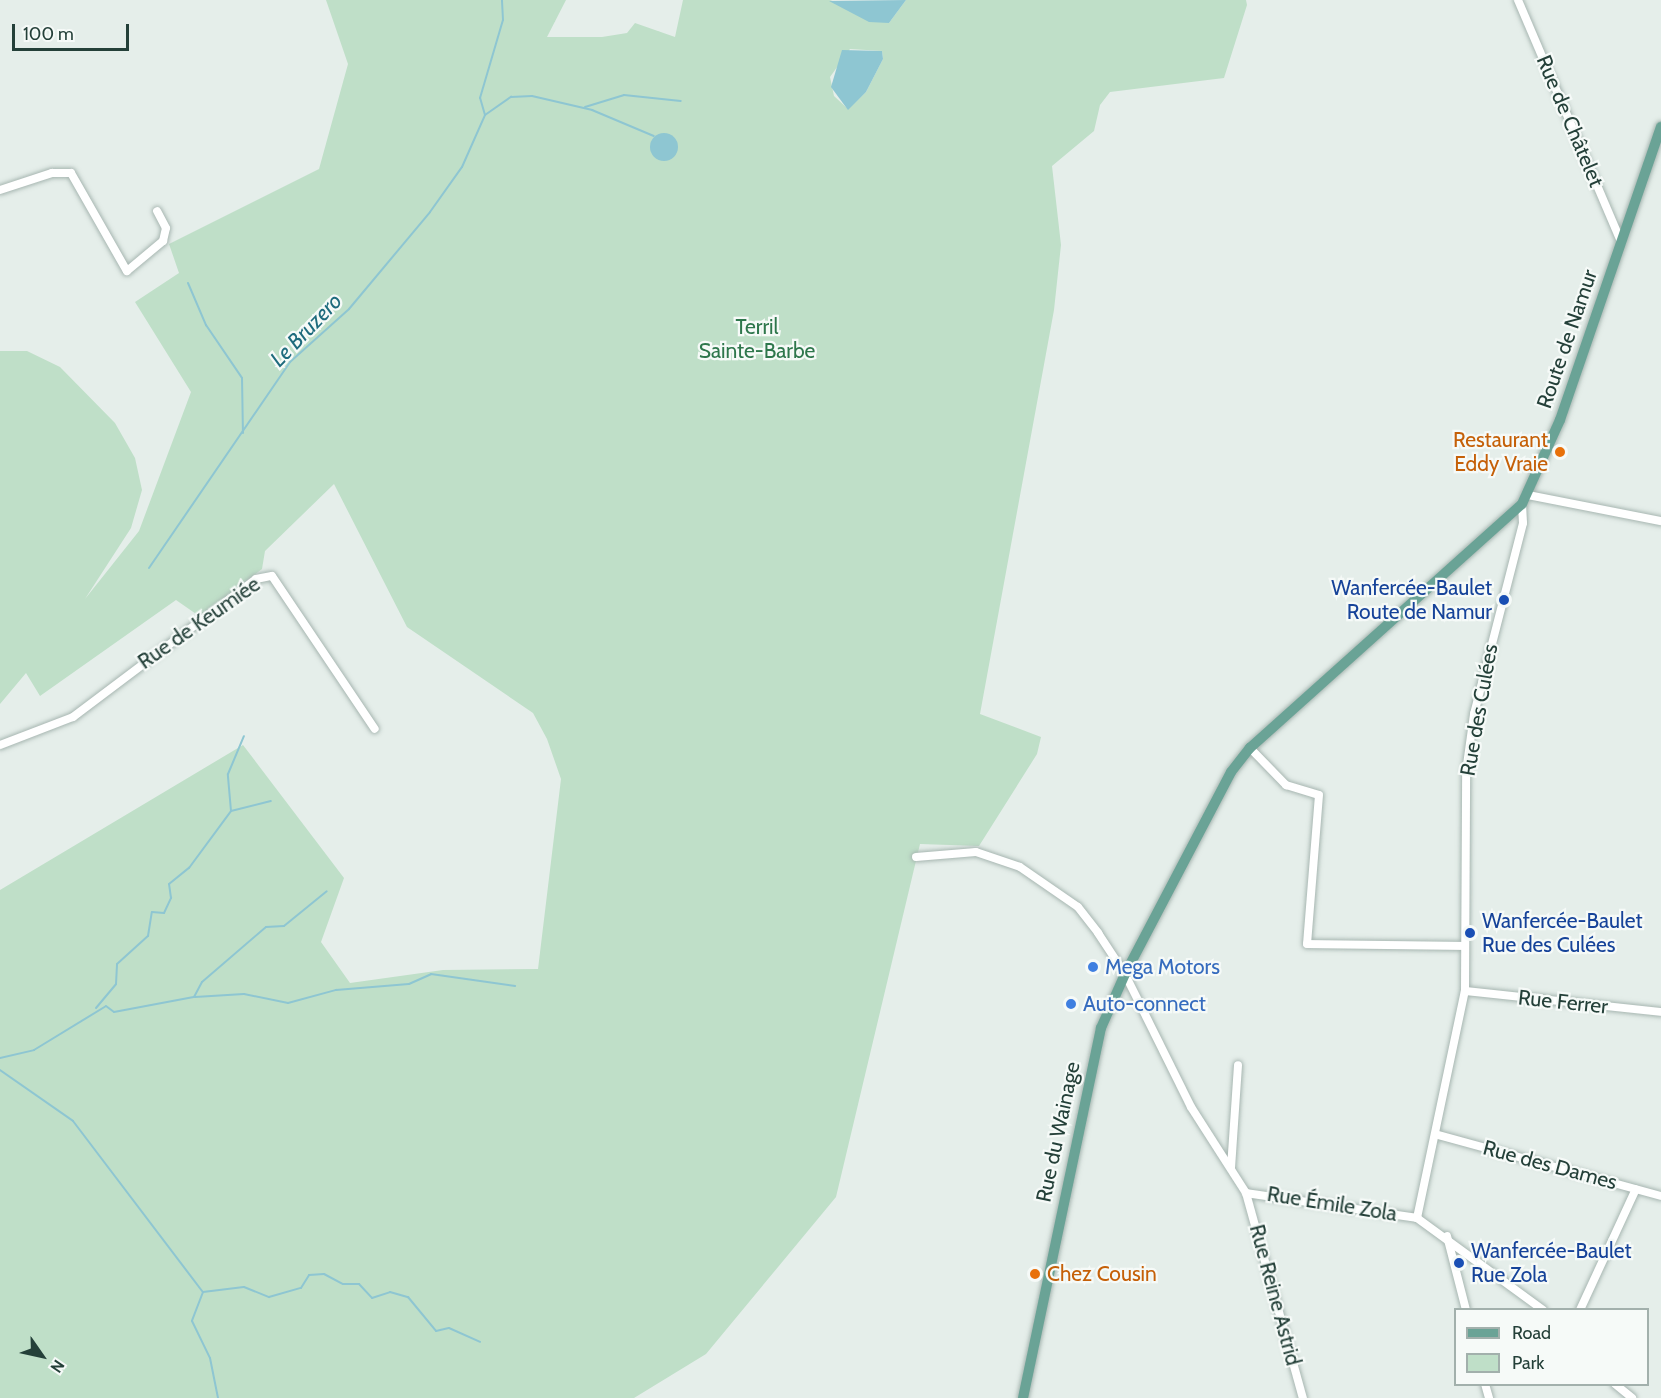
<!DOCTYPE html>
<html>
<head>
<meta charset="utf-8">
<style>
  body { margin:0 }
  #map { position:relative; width:1661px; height:1398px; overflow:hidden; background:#e5eeea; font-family:Cabin,sans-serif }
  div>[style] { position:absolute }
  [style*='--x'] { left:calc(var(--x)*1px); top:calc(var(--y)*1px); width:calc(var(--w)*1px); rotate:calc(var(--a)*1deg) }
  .green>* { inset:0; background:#bfdfc8 }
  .water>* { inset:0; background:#8ec6d2 }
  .round { border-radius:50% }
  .stream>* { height:2px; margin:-1px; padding:0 1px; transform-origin:1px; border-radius:1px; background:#8ec6d2 }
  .roads { filter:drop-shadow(0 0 2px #a7b6b1) drop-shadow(0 0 2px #a7b6b1) }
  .minor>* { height:8px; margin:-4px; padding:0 4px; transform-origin:4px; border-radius:4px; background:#fff }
  .major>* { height:10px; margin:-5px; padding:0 5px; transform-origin:5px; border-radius:5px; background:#6aa396 }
  .dots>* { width:16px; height:16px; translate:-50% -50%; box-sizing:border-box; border:3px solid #f6faf8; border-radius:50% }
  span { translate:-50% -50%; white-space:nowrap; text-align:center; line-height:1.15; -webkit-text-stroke:4.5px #f6faf8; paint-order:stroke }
  .street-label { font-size:21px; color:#244039 }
  .park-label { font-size:21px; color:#2e774c }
  .food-label { font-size:21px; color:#c56008 }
  .right { translate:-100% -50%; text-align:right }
  .left { translate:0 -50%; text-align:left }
  .transit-label { font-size:21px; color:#164399 }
  .shop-label { font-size:21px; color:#366cbe }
  .water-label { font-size:22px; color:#1e6b7d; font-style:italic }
  .legend { position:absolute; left:1454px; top:1308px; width:195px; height:78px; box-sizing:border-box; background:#f6faf8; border:2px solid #a2b0ac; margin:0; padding:8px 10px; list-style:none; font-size:18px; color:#244039 }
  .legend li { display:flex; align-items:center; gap:12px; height:30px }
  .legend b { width:30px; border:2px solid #a2b0ac }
  .north { position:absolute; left:12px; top:1326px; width:60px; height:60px; -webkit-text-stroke:4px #f6faf8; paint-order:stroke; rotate:124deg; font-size:16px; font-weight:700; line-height:24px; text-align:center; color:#244039 }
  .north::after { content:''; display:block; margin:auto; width:21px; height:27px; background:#244039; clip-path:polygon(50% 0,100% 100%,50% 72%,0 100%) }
  .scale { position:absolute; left:12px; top:24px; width:117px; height:27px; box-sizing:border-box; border:3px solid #244039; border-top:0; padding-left:8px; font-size:18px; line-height:21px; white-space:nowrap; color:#244039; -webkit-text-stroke:4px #f6faf8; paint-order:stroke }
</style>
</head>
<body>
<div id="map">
  <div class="green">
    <i style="clip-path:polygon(evenodd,326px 0,566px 0,547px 37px,602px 37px,627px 33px,635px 23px,675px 37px,683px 0,830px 0,889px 23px,906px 0,1246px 0,1247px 5px,1224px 78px,1110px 92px,1100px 105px,1094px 131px,1052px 166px,1061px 245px,1054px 310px,980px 714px,1041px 737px,1037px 754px,979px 846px,920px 844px,836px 1197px,706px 1354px,634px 1398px,0 1398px,0 890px,243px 745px,344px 878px,321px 942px,350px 983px,443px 970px,538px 969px,561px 779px,547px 739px,533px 713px,407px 627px,334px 484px,265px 551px,262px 569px,199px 616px,176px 600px,40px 696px,26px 673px,0 704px,0 351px,27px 351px,60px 367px,115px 423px,135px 458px,142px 490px,131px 528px,85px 599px,139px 531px,191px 392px,135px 302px,179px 273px,169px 244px,319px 169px,348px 64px,326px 0,850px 49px,882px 51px,883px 59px,866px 92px,848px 109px,834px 96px,830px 77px,850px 49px)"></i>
  </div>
  <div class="water">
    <i style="clip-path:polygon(906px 0,889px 23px,869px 22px,829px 1px)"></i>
    <i style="clip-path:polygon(842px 50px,882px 51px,883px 59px,866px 92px,848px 110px,831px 87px)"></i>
    <i class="round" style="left:650px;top:133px;width:28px;height:28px"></i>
  </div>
  <div class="stream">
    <i style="--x:585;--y:107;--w:41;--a:-17.1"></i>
    <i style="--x:624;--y:95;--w:57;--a:6"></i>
    <i style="--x:485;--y:115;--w:32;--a:-35"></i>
    <i style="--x:511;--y:97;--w:21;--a:-3"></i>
    <i style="--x:532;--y:96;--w:62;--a:13.1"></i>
    <i style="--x:592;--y:110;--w:67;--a:22.8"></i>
    <i style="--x:485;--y:115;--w:18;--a:-106"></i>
    <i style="--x:480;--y:98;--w:81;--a:-73.6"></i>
    <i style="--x:503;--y:20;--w:20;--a:-93"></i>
    <i style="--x:188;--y:283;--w:46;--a:66.8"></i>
    <i style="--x:206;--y:325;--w:64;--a:55.8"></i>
    <i style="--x:242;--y:378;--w:55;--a:89"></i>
    <i style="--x:149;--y:568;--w:250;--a:-55.6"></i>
    <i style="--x:290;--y:362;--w:79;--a:-41.9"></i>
    <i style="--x:349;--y:309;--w:126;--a:-50.1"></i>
    <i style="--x:430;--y:212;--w:55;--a:-54.6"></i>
    <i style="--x:462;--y:167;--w:57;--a:-66.1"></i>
    <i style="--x:231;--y:811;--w:37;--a:-95"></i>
    <i style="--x:228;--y:774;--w:41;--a:-67.2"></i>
    <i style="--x:195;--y:997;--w:49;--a:-3.5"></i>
    <i style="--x:244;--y:994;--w:45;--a:11.6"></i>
    <i style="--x:288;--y:1003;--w:50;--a:-15.2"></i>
    <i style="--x:336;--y:990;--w:73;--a:-4.7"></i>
    <i style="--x:409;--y:984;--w:24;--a:-24"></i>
    <i style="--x:431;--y:974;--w:85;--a:8.1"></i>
    <i style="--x:96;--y:1008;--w:31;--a:-50"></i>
    <i style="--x:116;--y:984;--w:20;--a:-87"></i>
    <i style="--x:117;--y:964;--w:42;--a:-42.1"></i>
    <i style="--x:148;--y:936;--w:24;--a:-81"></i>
    <i style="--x:152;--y:912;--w:12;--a:5"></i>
    <i style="--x:164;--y:913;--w:17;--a:-65"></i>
    <i style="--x:171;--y:898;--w:14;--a:-98"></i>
    <i style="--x:169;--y:884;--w:26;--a:-39"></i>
    <i style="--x:189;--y:868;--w:71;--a:-53.6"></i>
    <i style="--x:231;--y:811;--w:41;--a:-14"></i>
    <i style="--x:0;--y:1058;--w:35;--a:-13"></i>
    <i style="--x:34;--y:1050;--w:84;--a:-31.4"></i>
    <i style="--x:106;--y:1006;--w:10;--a:37"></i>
    <i style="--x:114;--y:1012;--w:81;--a:-10.6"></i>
    <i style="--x:194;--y:997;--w:17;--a:-62"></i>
    <i style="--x:202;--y:982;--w:84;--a:-40.7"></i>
    <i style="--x:266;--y:927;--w:18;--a:-3"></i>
    <i style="--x:284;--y:926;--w:55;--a:-39.1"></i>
    <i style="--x:0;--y:1070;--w:89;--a:34.9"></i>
    <i style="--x:73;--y:1121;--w:215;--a:52.8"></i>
    <i style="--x:203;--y:1292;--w:41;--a:-7"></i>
    <i style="--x:244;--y:1287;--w:27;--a:22"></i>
    <i style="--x:269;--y:1297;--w:33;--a:-16"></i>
    <i style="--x:301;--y:1288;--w:15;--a:-58"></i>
    <i style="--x:309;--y:1275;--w:15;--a:-4"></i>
    <i style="--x:324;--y:1274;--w:21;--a:28"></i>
    <i style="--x:343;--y:1284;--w:16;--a:0"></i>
    <i style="--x:359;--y:1284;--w:19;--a:47"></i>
    <i style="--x:372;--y:1298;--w:19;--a:-18"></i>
    <i style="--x:390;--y:1292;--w:19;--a:16"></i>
    <i style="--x:408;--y:1297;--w:44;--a:50.5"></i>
    <i style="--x:436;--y:1331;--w:13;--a:-13"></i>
    <i style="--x:449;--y:1328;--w:34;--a:24"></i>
    <i style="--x:203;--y:1292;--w:31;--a:111"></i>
    <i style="--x:192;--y:1321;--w:41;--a:64.1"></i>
    <i style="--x:210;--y:1358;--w:41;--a:78.7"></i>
  </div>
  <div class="roads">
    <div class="minor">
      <i style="--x:1518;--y:0;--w:263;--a:66.9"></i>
      <i style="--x:0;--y:190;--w:55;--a:-18.1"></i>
      <i style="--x:52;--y:173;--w:19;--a:0"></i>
      <i style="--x:71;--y:173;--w:113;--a:60.3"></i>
      <i style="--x:127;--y:271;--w:47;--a:-39.8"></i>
      <i style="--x:163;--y:241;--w:13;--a:-77"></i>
      <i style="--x:166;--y:228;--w:19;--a:-118"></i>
      <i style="--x:1528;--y:495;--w:136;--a:11.1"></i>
      <i style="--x:0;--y:745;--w:78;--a:-21"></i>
      <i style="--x:73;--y:717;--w:229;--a:-37"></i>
      <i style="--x:256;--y:579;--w:16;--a:-11"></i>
      <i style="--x:272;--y:576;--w:184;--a:56.1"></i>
      <i style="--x:1250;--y:748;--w:52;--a:45.8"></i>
      <i style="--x:1286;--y:785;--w:34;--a:17"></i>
      <i style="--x:1319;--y:795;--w:149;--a:94.6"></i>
      <i style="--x:1307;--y:944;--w:158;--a:0.7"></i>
      <i style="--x:916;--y:857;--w:60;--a:-4.8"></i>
      <i style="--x:976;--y:852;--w:46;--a:18.8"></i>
      <i style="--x:1020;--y:867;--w:70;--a:34.6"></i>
      <i style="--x:1078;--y:907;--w:33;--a:52"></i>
      <i style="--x:1098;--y:933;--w:49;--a:56.6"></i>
      <i style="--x:1125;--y:974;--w:148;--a:63.6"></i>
      <i style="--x:1191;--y:1107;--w:102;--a:57.4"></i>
      <i style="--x:1246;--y:1193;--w:213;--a:74.5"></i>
      <i style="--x:1465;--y:991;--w:197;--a:6.1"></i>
      <i style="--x:1438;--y:1135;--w:231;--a:15.3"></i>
      <i style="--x:1231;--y:1168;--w:103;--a:-86.1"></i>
      <i style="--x:1246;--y:1193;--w:173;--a:8.3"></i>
      <i style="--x:1417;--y:1218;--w:156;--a:36.1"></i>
      <i style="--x:1417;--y:1218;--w:232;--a:-78.1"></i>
      <i style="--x:1465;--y:991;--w:219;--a:-89.7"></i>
      <i style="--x:1466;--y:772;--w:59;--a:-82.1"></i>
      <i style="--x:1474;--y:714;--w:197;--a:-75.6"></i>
      <i style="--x:1523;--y:523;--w:19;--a:-93"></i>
      <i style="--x:1447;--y:1236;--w:76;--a:75.6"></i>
      <i style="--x:1580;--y:1310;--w:133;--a:-65.2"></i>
      <i style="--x:1485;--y:1384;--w:15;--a:74"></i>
      <i style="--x:1615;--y:1384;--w:22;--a:39"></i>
    </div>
    <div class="major">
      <i style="--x:1023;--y:1398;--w:378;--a:-78.1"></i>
      <i style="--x:1101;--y:1028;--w:59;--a:-66"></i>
      <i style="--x:1125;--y:974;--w:228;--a:-62.3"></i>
      <i style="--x:1231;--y:772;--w:31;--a:-52"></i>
      <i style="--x:1250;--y:748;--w:365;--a:-41.9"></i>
      <i style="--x:1522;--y:504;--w:92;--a:-65.7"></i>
      <i style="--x:1560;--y:420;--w:310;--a:-71"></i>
    </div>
  </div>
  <div class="dots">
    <i style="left:1560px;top:452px;background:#e8710a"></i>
    <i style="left:1504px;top:600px;background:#1a4fb4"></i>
    <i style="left:1470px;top:933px;background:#1a4fb4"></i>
    <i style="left:1093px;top:967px;background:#3f7fe0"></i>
    <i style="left:1071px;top:1004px;background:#3f7fe0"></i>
    <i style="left:1459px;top:1263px;background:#1a4fb4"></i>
    <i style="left:1035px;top:1274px;background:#e8710a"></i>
  </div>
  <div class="street-label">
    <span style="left:1570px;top:121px;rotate:67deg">Rue de Châtelet</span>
    <span style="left:1567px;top:339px;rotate:-71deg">Route de Namur</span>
    <span style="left:199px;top:623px;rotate:-35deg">Rue de Keumiée</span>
    <span style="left:1479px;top:710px;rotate:-80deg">Rue des Culées</span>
    <span style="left:1563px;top:1002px;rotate:6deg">Rue Ferrer</span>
    <span style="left:1058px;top:1132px;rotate:-78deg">Rue du Wainage</span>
    <span style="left:1550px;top:1165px;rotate:15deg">Rue des Dames</span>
    <span style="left:1332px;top:1204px;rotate:9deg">Rue Émile Zola</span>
    <span style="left:1275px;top:1295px;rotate:75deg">Rue Reine Astrid</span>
  </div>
  <div class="park-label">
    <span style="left:757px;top:339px">Terril<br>Sainte-Barbe</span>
  </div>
  <div class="food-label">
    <span class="right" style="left:1548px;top:452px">Restaurant<br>Eddy Vraie</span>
    <span class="left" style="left:1047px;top:1274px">Chez Cousin</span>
  </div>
  <div class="transit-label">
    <span class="right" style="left:1492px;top:600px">Wanfercée-Baulet<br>Route de Namur</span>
    <span class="left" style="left:1482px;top:933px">Wanfercée-Baulet<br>Rue des Culées</span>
    <span class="left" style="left:1471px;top:1263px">Wanfercée-Baulet<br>Rue Zola</span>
  </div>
  <div class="shop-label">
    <span class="left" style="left:1105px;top:967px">Mega Motors</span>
    <span class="left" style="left:1083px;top:1004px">Auto-connect</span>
  </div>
  <div class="water-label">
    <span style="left:306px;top:330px;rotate:-46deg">Le Bruzero</span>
  </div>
  <ul class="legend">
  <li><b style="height:8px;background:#6aa396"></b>Road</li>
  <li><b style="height:16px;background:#bfdfc8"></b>Park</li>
  </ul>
  <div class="north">N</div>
  <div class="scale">100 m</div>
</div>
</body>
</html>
